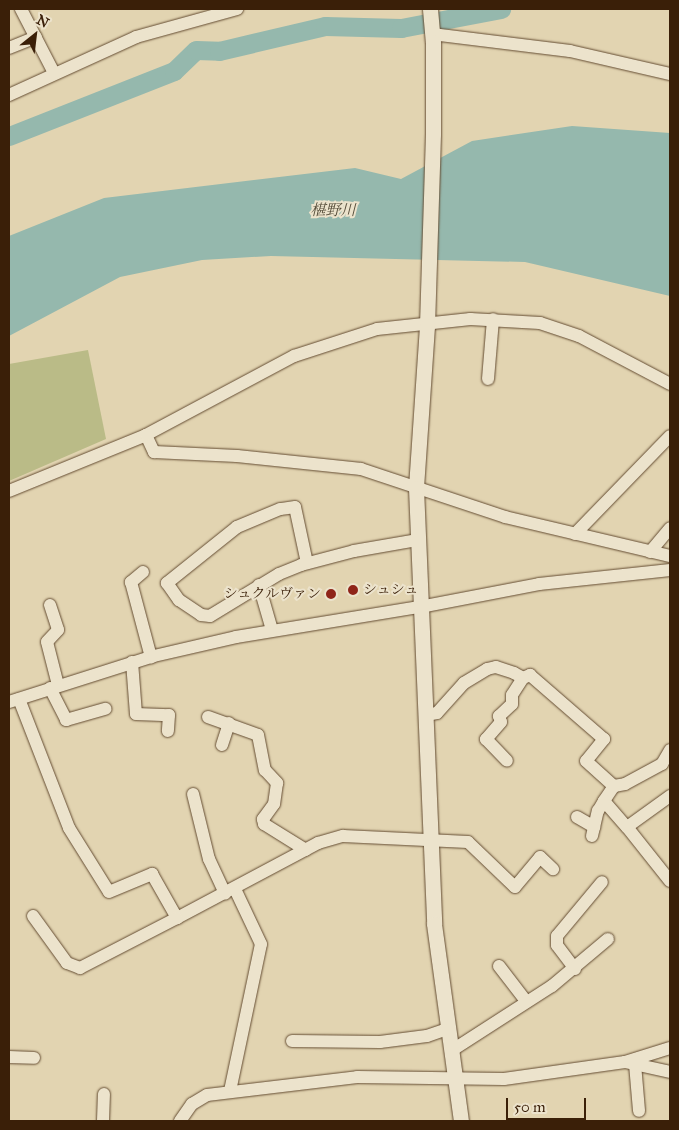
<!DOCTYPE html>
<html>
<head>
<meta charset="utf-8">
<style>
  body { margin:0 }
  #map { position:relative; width:679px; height:1130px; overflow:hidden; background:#e2d4b1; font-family:"IM FELL Great Primer","Noto Serif JP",serif }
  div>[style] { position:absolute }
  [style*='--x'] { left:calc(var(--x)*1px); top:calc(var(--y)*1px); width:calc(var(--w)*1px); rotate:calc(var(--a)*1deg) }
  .green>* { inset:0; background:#babb87 }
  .water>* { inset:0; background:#95b8ad }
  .river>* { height:19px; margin:-9.5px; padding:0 9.5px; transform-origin:9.5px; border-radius:9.5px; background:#95b8ad }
  .roads { filter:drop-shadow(0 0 1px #644c32) drop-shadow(0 0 1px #644c32) }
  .minor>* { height:12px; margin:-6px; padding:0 6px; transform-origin:6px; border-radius:6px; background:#ece3cc }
  .tertiary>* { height:15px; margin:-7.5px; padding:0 7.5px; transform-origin:7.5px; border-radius:7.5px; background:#ece3cc }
  .dots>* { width:14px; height:14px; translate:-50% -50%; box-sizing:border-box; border:2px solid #ece3cc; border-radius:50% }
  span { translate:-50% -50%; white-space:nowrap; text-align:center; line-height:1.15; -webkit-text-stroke:4px #ece3cc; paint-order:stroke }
  .poi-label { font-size:14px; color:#3a1f08 }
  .left { translate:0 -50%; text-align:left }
  .right { translate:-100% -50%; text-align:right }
  .water-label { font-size:15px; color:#554d3a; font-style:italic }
  .frame { position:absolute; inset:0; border:10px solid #3a1f08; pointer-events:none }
  .north { position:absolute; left:10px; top:10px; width:50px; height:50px; -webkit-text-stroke:4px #ece3cc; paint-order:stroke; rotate:29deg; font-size:14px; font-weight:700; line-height:20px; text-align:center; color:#3a1f08 }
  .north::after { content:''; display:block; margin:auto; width:18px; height:22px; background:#3a1f08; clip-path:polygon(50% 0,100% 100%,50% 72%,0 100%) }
  .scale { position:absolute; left:506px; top:1098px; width:80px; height:22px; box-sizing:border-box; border:2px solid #3a1f08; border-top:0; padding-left:6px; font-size:15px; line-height:18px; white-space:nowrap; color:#3a1f08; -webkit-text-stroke:4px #ece3cc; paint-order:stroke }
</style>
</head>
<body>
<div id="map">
  <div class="green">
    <i style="clip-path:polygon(88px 350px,106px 439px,9px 481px,9px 364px)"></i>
  </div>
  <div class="water">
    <i style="clip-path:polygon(572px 126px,670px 133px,670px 296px,525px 262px,271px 256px,202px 260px,120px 277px,9px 336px,9px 236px,104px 198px,355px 168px,401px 179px,472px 141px)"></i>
  </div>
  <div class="river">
    <i style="--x:9;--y:136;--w:177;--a:-21.5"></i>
    <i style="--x:174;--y:71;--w:30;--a:-44"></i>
    <i style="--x:196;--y:50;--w:23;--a:2"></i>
    <i style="--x:219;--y:51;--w:109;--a:-13.3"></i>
    <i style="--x:325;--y:26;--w:76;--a:1.5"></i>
    <i style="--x:401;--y:28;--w:102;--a:-10.8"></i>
  </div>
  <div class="roads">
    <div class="minor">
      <i style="--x:21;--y:9;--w:72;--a:62.7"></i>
      <i style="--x:432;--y:34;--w:139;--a:7"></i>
      <i style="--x:570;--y:51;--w:103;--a:13"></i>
      <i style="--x:9;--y:48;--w:29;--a:-22"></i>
      <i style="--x:9;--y:95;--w:140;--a:-24.5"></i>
      <i style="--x:136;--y:37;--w:105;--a:-15.5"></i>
      <i style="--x:488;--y:379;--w:60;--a:-85.2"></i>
      <i style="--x:146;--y:435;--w:19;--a:65"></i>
      <i style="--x:154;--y:452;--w:83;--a:2.8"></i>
      <i style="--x:237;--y:456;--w:125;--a:6"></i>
      <i style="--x:361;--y:469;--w:152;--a:18.4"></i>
      <i style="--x:505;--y:517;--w:170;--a:13.3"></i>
      <i style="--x:9;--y:491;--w:148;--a:-22.2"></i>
      <i style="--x:146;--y:435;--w:168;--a:-28.1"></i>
      <i style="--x:294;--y:356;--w:87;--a:-18"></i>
      <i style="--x:377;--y:329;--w:94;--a:-6.1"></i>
      <i style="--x:470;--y:319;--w:70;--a:3.3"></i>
      <i style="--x:540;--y:323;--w:41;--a:18.4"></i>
      <i style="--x:579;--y:336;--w:103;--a:27.8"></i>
      <i style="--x:575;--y:534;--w:136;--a:-45.9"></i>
      <i style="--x:650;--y:552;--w:31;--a:-50"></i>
      <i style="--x:307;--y:563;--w:57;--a:-102.1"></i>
      <i style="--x:295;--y:507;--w:15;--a:172"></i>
      <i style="--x:280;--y:509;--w:47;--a:157.3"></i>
      <i style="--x:237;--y:527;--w:90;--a:141.3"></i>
      <i style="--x:167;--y:583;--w:21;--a:55"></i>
      <i style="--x:179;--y:600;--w:27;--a:34"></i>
      <i style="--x:201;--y:615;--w:9;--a:6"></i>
      <i style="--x:210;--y:616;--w:81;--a:-31.3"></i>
      <i style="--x:279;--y:574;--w:24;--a:-22"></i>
      <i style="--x:301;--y:565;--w:55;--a:-14.8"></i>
      <i style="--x:354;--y:551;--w:65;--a:-9.8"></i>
      <i style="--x:143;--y:572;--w:16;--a:140"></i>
      <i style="--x:131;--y:582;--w:78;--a:75.1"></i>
      <i style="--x:259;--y:585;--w:47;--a:73.9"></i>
      <i style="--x:50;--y:605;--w:26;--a:72"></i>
      <i style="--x:58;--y:630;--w:16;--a:133"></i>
      <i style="--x:47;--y:642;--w:44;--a:75.7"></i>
      <i style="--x:132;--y:662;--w:52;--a:85.6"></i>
      <i style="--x:136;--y:714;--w:33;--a:2"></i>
      <i style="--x:169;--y:715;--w:16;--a:94"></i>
      <i style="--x:523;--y:678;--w:8;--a:-23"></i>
      <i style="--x:530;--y:675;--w:98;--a:40.9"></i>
      <i style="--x:604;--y:739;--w:28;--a:129"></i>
      <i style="--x:586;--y:761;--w:38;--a:42"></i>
      <i style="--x:614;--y:786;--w:18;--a:124"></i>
      <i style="--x:604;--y:801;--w:35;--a:49"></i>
      <i style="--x:50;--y:688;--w:36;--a:63"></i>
      <i style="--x:66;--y:720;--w:41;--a:-15.8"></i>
      <i style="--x:19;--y:699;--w:138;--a:68.8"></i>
      <i style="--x:69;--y:828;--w:75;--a:58"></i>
      <i style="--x:109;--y:892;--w:47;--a:-22.7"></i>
      <i style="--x:152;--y:874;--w:51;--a:60.4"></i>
      <i style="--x:177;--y:918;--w:160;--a:-28"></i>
      <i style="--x:318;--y:843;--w:26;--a:-16"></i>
      <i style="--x:343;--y:836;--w:125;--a:2.7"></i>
      <i style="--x:468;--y:842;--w:65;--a:43.8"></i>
      <i style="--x:515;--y:887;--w:39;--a:-50"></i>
      <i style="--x:540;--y:857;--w:18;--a:43"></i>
      <i style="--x:9;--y:702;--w:152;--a:-17.6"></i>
      <i style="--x:154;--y:656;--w:84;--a:-13"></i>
      <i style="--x:236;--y:637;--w:186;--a:-9.3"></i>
      <i style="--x:420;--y:607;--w:121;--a:-10.9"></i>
      <i style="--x:539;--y:584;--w:132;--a:-6.1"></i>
      <i style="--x:426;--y:715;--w:11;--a:-10"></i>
      <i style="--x:437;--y:713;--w:40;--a:-48"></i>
      <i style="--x:464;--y:683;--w:27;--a:-31"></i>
      <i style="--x:487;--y:669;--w:9;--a:-13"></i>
      <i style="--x:496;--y:667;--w:19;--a:18"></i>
      <i style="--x:514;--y:673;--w:10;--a:29"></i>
      <i style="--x:523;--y:678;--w:20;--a:123"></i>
      <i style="--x:512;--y:695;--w:9;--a:90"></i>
      <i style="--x:512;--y:704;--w:18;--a:137"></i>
      <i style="--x:499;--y:716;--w:6;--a:72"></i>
      <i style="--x:501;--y:722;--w:23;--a:131"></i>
      <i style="--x:486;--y:739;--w:30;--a:46"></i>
      <i style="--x:208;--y:717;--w:53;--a:19.8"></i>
      <i style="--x:258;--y:735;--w:36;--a:79"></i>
      <i style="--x:265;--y:770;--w:18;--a:47"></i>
      <i style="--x:277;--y:783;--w:21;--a:98"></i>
      <i style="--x:274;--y:804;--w:19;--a:126"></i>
      <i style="--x:263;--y:819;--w:5;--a:79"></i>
      <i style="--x:264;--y:824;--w:49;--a:31.8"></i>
      <i style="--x:222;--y:745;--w:23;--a:-72"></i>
      <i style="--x:614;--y:786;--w:11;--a:-10"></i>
      <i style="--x:625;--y:784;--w:42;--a:-28.4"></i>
      <i style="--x:662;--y:764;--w:16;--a:-60"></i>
      <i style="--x:193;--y:794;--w:67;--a:76.2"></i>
      <i style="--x:209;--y:859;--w:38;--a:65"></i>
      <i style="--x:670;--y:796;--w:53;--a:144.2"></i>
      <i style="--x:627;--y:827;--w:69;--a:51.5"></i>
      <i style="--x:577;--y:817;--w:20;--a:30"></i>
      <i style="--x:592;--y:836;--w:26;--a:-77"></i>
      <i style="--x:598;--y:811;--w:12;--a:-59"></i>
      <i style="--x:33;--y:916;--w:58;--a:54.1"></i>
      <i style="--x:67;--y:963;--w:14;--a:21"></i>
      <i style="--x:80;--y:968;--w:109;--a:-27.3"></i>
      <i style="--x:499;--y:966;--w:44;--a:52.4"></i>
      <i style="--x:575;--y:969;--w:30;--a:-127"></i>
      <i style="--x:557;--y:945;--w:9;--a:-90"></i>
      <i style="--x:557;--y:936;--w:70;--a:-50.2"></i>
      <i style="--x:292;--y:1041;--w:88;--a:0.7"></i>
      <i style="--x:380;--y:1042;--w:47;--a:-7.3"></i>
      <i style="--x:427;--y:1036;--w:21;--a:-19"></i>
      <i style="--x:451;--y:1051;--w:120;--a:-32.8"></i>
      <i style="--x:552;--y:986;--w:73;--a:-40"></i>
      <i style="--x:9;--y:1057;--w:25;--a:2"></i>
      <i style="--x:625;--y:1062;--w:47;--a:-17.3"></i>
      <i style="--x:635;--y:1064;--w:47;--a:85.1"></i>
      <i style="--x:230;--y:1091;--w:150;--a:-78.1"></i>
      <i style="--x:261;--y:944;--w:61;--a:-115.3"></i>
      <i style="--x:103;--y:1121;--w:27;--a:-88"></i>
      <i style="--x:180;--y:1121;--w:21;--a:-55"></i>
      <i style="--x:192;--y:1104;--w:17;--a:-31"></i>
      <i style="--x:207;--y:1095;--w:151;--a:-6.8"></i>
      <i style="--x:357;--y:1077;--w:147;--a:0.8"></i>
      <i style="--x:504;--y:1079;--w:122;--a:-8"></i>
      <i style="--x:625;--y:1062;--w:46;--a:12.5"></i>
    </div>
    <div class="tertiary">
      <i style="--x:430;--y:9;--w:33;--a:85"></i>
      <i style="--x:433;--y:42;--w:92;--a:90"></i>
      <i style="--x:433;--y:134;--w:192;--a:91.8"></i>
      <i style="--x:427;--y:326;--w:162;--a:93.9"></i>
      <i style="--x:416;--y:488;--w:436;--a:87.6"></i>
      <i style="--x:434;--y:924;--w:199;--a:82.2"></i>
    </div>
  </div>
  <div class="dots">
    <i style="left:353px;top:590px;background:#8f2418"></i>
    <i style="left:331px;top:594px;background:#8f2418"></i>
  </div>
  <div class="poi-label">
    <span class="left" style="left:363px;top:590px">シュシュ</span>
    <span class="right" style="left:321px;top:594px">シュクルヴァン</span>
  </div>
  <div class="water-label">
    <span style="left:333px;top:211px">椹野川</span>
  </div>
  <div class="frame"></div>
  <div class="north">N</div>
  <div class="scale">50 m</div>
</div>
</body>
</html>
